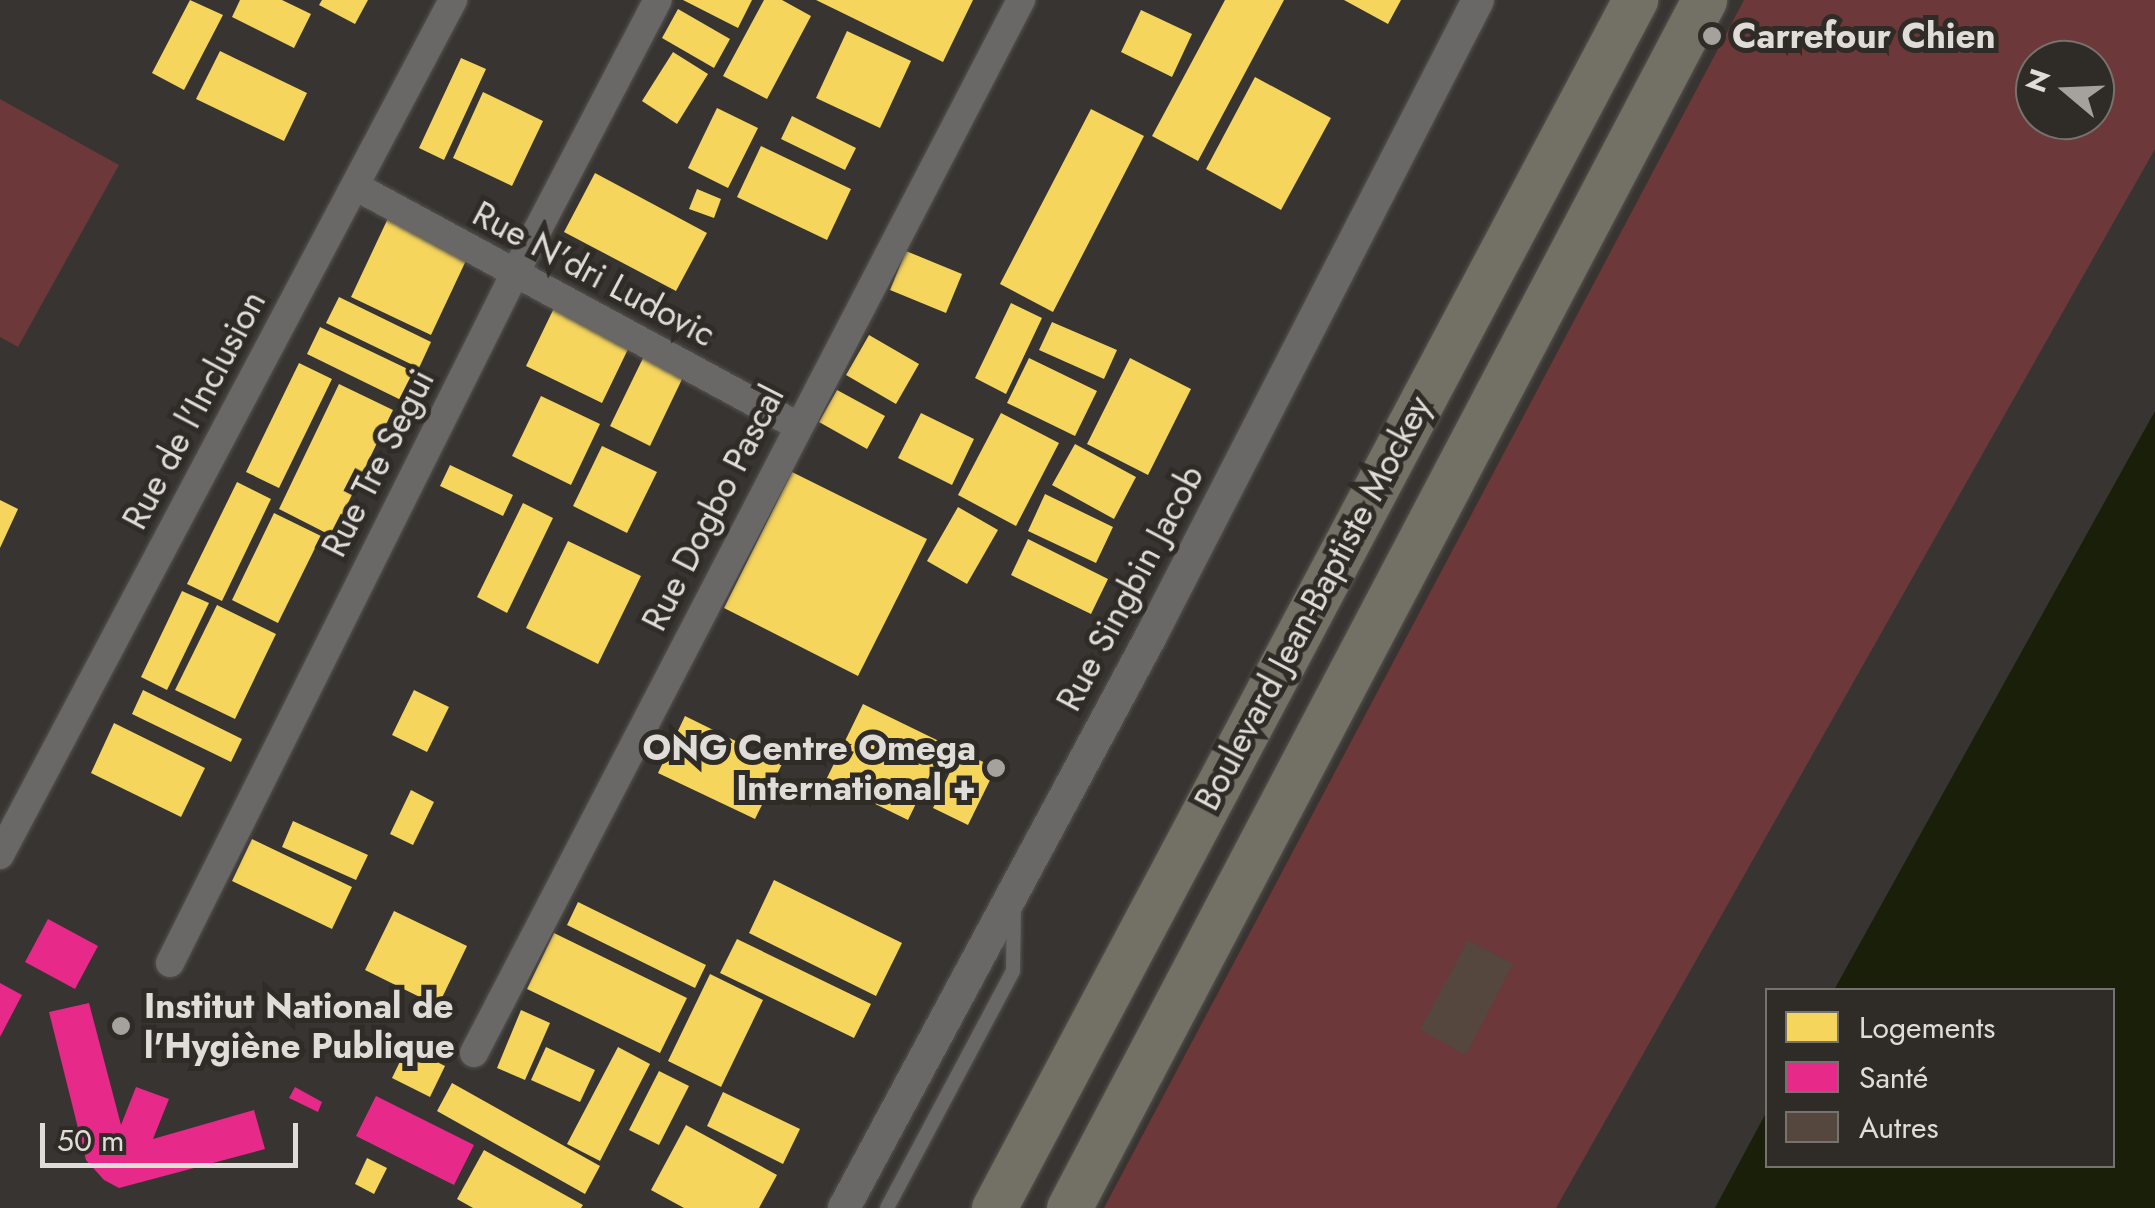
<!DOCTYPE html>
<html>
<head>
<meta charset="utf-8">
<style>
  body { margin:0 }
  #map { position:relative; width:2155px; height:1208px; overflow:hidden; background:#373431; font-family:Jost,sans-serif }
  div>[style] { position:absolute }
  [style*='--x'] { left:calc(var(--x)*1px); top:calc(var(--y)*1px); width:calc(var(--w)*1px); rotate:calc(var(--a)*1deg) }
  .green>* { inset:0; background:#6d3839 }
  .water>* { inset:0; background:#1a1f09 }
  .homes>* { inset:0; background:#f6d55c }
  .health>* { inset:0; background:#e7298a }
  .building>* { inset:0; background:#55463e }
  .roads { filter:drop-shadow(0 0 2px #55534f) drop-shadow(0 0 2px #55534f) }
  .service>* { height:14px; margin:-7px; padding:0 7px; transform-origin:7px; border-radius:7px; background:#696866 }
  .minor>* { height:28px; margin:-14px; padding:0 14px; transform-origin:14px; border-radius:14px; background:#696866 }
  .tertiary>* { height:32px; margin:-16px; padding:0 16px; transform-origin:16px; border-radius:16px; background:#696866 }
  .trunk>* { height:45px; margin:-22.5px; padding:0 22.5px; transform-origin:22.5px; border-radius:22.5px; background:#737065 }
  .dots>* { width:28px; height:28px; translate:-50% -50%; box-sizing:border-box; border:5px solid #2f2b26; border-radius:50% }
  span { translate:-50% -50%; white-space:nowrap; text-align:center; line-height:1.15; -webkit-text-stroke:10px #2f2b26; paint-order:stroke }
  .poi-label { font-size:35px; color:#e0ddd9; font-weight:700 }
  .left { translate:0 -50%; text-align:left }
  .right { translate:-100% -50%; text-align:right }
  .street-label { font-size:35px; color:#e0ddd9 }
  .legend { position:absolute; left:1765px; top:988px; width:350px; height:180px; box-sizing:border-box; background:#2f2b26; border:2px solid #76726e; margin:0; padding:12px 18px; list-style:none; font-size:30px; color:#e0ddd9 }
  .legend li { display:flex; align-items:center; gap:20px; height:50px }
  .legend b { width:50px; border:2px solid #76726e }
  .north { position:absolute; left:2015px; top:40px; width:100px; height:100px; box-sizing:border-box; background:#2f2b26; border:2px solid #76726e; border-radius:50%; rotate:289deg; font-size:28px; font-weight:700; line-height:40px; text-align:center; color:#e0ddd9 }
  .north::after { content:''; display:block; margin:auto; width:35px; height:45px; background:#a5a29e; clip-path:polygon(50% 0,100% 100%,50% 72%,0 100%) }
  .scale { position:absolute; left:40px; top:1123px; width:258px; height:45px; box-sizing:border-box; border:5px solid #e0ddd9; border-top:0; padding-left:12px; font-size:30px; line-height:35px; white-space:nowrap; color:#e0ddd9; -webkit-text-stroke:8px #2f2b26; paint-order:stroke }
</style>
</head>
<body>
<div id="map">
  <div class="green">
    <i style="clip-path:polygon(evenodd,1744px 0,2155px 0,2155px 149px,1556px 1208px,1104px 1208px,1744px 0,2035px 60px,2095px 60px,2095px 120px,2035px 120px,2035px 60px)"></i>
    <i style="clip-path:polygon(0 99px,119px 165px,18px 347px,0 337px)"></i>
  </div>
  <div class="water">
    <i style="clip-path:polygon(2155px 411px,2155px 1208px,1715px 1208px,1767px 1111px,1768px 1166px,2112px 1166px,2112px 990px,1834px 990px)"></i>
  </div>
  <div class="homes">
    <i style="clip-path:polygon(190px 0,223px 15px,184px 90px,152px 73px)"></i>
    <i style="clip-path:polygon(240px 0,282px 0,311px 14px,294px 48px,232px 17px)"></i>
    <i style="clip-path:polygon(322px 0,368px 0,355px 24px,319px 5px)"></i>
    <i style="clip-path:polygon(683px 0,752px 0,738px 28px)"></i>
    <i style="clip-path:polygon(764px 0,782px 0,811px 16px,767px 99px,723px 76px)"></i>
    <i style="clip-path:polygon(816px 0,973px 0,943px 62px)"></i>
    <i style="clip-path:polygon(1225px 0,1284px 0,1198px 161px,1152px 136px)"></i>
    <i style="clip-path:polygon(1344px 0,1401px 0,1388px 24px)"></i>
    <i style="clip-path:polygon(678px 9px,730px 39px,714px 68px,662px 38px)"></i>
    <i style="clip-path:polygon(1141px 10px,1192px 34px,1172px 77px,1121px 52px)"></i>
    <i style="clip-path:polygon(847px 31px,911px 61px,880px 128px,816px 98px)"></i>
    <i style="clip-path:polygon(220px 51px,307px 93px,284px 141px,196px 99px)"></i>
    <i style="clip-path:polygon(673px 52px,708px 74px,677px 124px,642px 101px)"></i>
    <i style="clip-path:polygon(461px 58px,486px 69px,444px 160px,419px 148px)"></i>
    <i style="clip-path:polygon(1255px 77px,1331px 118px,1281px 210px,1206px 169px)"></i>
    <i style="clip-path:polygon(483px 92px,543px 121px,512px 186px,453px 158px)"></i>
    <i style="clip-path:polygon(717px 108px,758px 128px,728px 188px,688px 168px)"></i>
    <i style="clip-path:polygon(1091px 109px,1144px 136px,1053px 312px,1000px 284px)"></i>
    <i style="clip-path:polygon(792px 116px,856px 148px,845px 170px,781px 139px)"></i>
    <i style="clip-path:polygon(761px 146px,851px 189px,827px 240px,737px 197px)"></i>
    <i style="clip-path:polygon(595px 173px,707px 233px,676px 291px,564px 232px)"></i>
    <i style="clip-path:polygon(697px 189px,721px 199px,714px 218px,689px 209px)"></i>
    <i style="clip-path:polygon(390px 214px,470px 252px,431px 335px,351px 297px)"></i>
    <i style="clip-path:polygon(906px 251px,962px 274px,946px 313px,890px 290px)"></i>
    <i style="clip-path:polygon(339px 297px,431px 342px,419px 368px,326px 323px)"></i>
    <i style="clip-path:polygon(1011px 303px,1042px 318px,1006px 394px,975px 378px)"></i>
    <i style="clip-path:polygon(555px 306px,631px 343px,602px 403px,526px 366px)"></i>
    <i style="clip-path:polygon(1052px 322px,1117px 350px,1104px 379px,1039px 350px)"></i>
    <i style="clip-path:polygon(320px 327px,414px 372px,401px 400px,307px 354px)"></i>
    <i style="clip-path:polygon(869px 335px,919px 364px,896px 404px,846px 375px)"></i>
    <i style="clip-path:polygon(645px 354px,685px 373px,650px 446px,610px 426px)"></i>
    <i style="clip-path:polygon(1029px 358px,1097px 391px,1075px 436px,1007px 403px)"></i>
    <i style="clip-path:polygon(1130px 358px,1191px 389px,1148px 475px,1087px 444px)"></i>
    <i style="clip-path:polygon(299px 363px,332px 379px,279px 488px,246px 472px)"></i>
    <i style="clip-path:polygon(339px 384px,393px 410px,332px 536px,279px 509px)"></i>
    <i style="clip-path:polygon(837px 390px,885px 416px,867px 449px,819px 422px)"></i>
    <i style="clip-path:polygon(541px 396px,600px 424px,571px 485px,512px 456px)"></i>
    <i style="clip-path:polygon(921px 413px,974px 439px,952px 485px,898px 458px)"></i>
    <i style="clip-path:polygon(1001px 413px,1059px 443px,1016px 526px,958px 495px)"></i>
    <i style="clip-path:polygon(1075px 444px,1136px 477px,1114px 519px,1052px 485px)"></i>
    <i style="clip-path:polygon(602px 446px,657px 472px,627px 533px,573px 506px)"></i>
    <i style="clip-path:polygon(450px 465px,513px 495px,503px 516px,440px 486px)"></i>
    <i style="clip-path:polygon(792px 472px,927px 539px,858px 676px,724px 608px)"></i>
    <i style="clip-path:polygon(237px 482px,271px 499px,222px 601px,187px 584px)"></i>
    <i style="clip-path:polygon(1045px 494px,1113px 527px,1096px 563px,1028px 531px)"></i>
    <i style="clip-path:polygon(0 500px,18px 509px,0 548px)"></i>
    <i style="clip-path:polygon(523px 503px,553px 518px,507px 613px,477px 597px)"></i>
    <i style="clip-path:polygon(958px 507px,998px 530px,967px 584px,927px 561px)"></i>
    <i style="clip-path:polygon(274px 513px,321px 536px,278px 623px,232px 600px)"></i>
    <i style="clip-path:polygon(1028px 539px,1108px 579px,1091px 614px,1011px 575px)"></i>
    <i style="clip-path:polygon(568px 541px,641px 576px,598px 664px,526px 628px)"></i>
    <i style="clip-path:polygon(182px 591px,209px 603px,167px 690px,141px 677px)"></i>
    <i style="clip-path:polygon(217px 605px,276px 634px,235px 719px,175px 690px)"></i>
    <i style="clip-path:polygon(143px 690px,242px 739px,231px 762px,132px 714px)"></i>
    <i style="clip-path:polygon(414px 690px,449px 707px,427px 752px,392px 735px)"></i>
    <i style="clip-path:polygon(863px 704px,945px 744px,908px 820px,826px 780px)"></i>
    <i style="clip-path:polygon(685px 716px,782px 764px,755px 819px,658px 773px)"></i>
    <i style="clip-path:polygon(114px 723px,205px 768px,181px 817px,91px 773px)"></i>
    <i style="clip-path:polygon(960px 751px,996px 768px,968px 825px,933px 808px)"></i>
    <i style="clip-path:polygon(411px 790px,434px 802px,413px 845px,390px 834px)"></i>
    <i style="clip-path:polygon(293px 821px,368px 855px,356px 880px,282px 847px)"></i>
    <i style="clip-path:polygon(252px 839px,352px 887px,332px 929px,232px 881px)"></i>
    <i style="clip-path:polygon(774px 880px,902px 943px,876px 996px,749px 933px)"></i>
    <i style="clip-path:polygon(578px 902px,706px 965px,695px 988px,567px 925px)"></i>
    <i style="clip-path:polygon(394px 911px,467px 946px,438px 1006px,365px 970px)"></i>
    <i style="clip-path:polygon(554px 933px,687px 998px,660px 1053px,527px 989px)"></i>
    <i style="clip-path:polygon(737px 939px,871px 1004px,854px 1038px,720px 973px)"></i>
    <i style="clip-path:polygon(710px 974px,763px 1000px,721px 1087px,668px 1061px)"></i>
    <i style="clip-path:polygon(521px 1010px,550px 1023px,525px 1080px,497px 1068px)"></i>
    <i style="clip-path:polygon(407px 1047px,445px 1066px,430px 1097px,392px 1078px)"></i>
    <i style="clip-path:polygon(546px 1047px,595px 1070px,580px 1102px,531px 1080px)"></i>
    <i style="clip-path:polygon(618px 1047px,650px 1064px,600px 1161px,567px 1144px)"></i>
    <i style="clip-path:polygon(659px 1071px,689px 1086px,659px 1145px,629px 1130px)"></i>
    <i style="clip-path:polygon(452px 1083px,600px 1166px,585px 1194px,437px 1111px)"></i>
    <i style="clip-path:polygon(723px 1092px,800px 1129px,783px 1164px,707px 1126px)"></i>
    <i style="clip-path:polygon(686px 1125px,777px 1175px,759px 1208px,684px 1208px,651px 1190px)"></i>
    <i style="clip-path:polygon(484px 1150px,583px 1205px,581px 1208px,473px 1208px,457px 1199px)"></i>
    <i style="clip-path:polygon(367px 1158px,387px 1168px,374px 1194px,355px 1184px)"></i>
  </div>
  <div class="health">
    <i style="clip-path:polygon(48px 919px,98px 946px,75px 989px,25px 962px)"></i>
    <i style="clip-path:polygon(0 983px,22px 995px,0 1037px)"></i>
    <i style="clip-path:polygon(89px 1003px,121px 1125px,136px 1087px,169px 1099px,153px 1139px,254px 1110px,265px 1149px,119px 1188px,104px 1180px,86px 1160px,49px 1012px)"></i>
    <i style="clip-path:polygon(295px 1087px,322px 1102px,318px 1112px,289px 1098px)"></i>
    <i style="clip-path:polygon(376px 1096px,474px 1145px,454px 1185px,356px 1136px)"></i>
  </div>
  <div class="building">
    <i style="clip-path:polygon(1468px 940px,1513px 964px,1466px 1055px,1420px 1030px)"></i>
  </div>
  <div class="roads">
    <div class="service">
      <i style="--x:887;--y:1208;--w:268;--a:-62"></i>
      <i style="--x:1013;--y:971;--w:65;--a:-89.1"></i>
    </div>
    <div class="minor">
      <i style="--x:355;--y:186;--w:504;--a:28.45"></i>
      <i style="--x:0;--y:855;--w:968;--a:-62.08"></i>
      <i style="--x:170;--y:963;--w:769;--a:-63.43"></i>
      <i style="--x:514;--y:275;--w:310;--a:-62.4"></i>
      <i style="--x:474;--y:1053;--w:1187;--a:-62.55"></i>
    </div>
    <div class="tertiary">
      <i style="--x:844;--y:1208;--w:647;--a:-61.77"></i>
      <i style="--x:1150;--y:638;--w:717;--a:-62.79"></i>
    </div>
    <div class="trunk">
      <i style="--x:994;--y:1208;--w:1368;--a:-62.05"></i>
      <i style="--x:1069;--y:1208;--w:1365;--a:-62.27"></i>
    </div>
  </div>
  <div class="dots">
    <i style="left:1712px;top:36px;background:#a5a29e"></i>
    <i style="left:996px;top:768px;background:#a5a29e"></i>
    <i style="left:121px;top:1026px;background:#a5a29e"></i>
  </div>
  <div class="poi-label">
    <span class="left" style="left:1732px;top:36px">Carrefour Chien</span>
    <span class="right" style="left:976px;top:768px">ONG Centre Omega<br>International +</span>
    <span class="left" style="left:144px;top:1026px">Institut National de<br>l'Hygiène Publique</span>
  </div>
  <div class="street-label">
    <span style="left:594px;top:274px;rotate:28deg">Rue N'dri Ludovic</span>
    <span style="left:194px;top:410px;rotate:-62deg">Rue de l'Inclusion</span>
    <span style="left:378px;top:463px;rotate:-63deg">Rue Tre Segui</span>
    <span style="left:713px;top:508px;rotate:-63deg">Rue Dogbo Pascal</span>
    <span style="left:1130px;top:588px;rotate:-62deg">Rue Singbin Jacob</span>
    <span style="left:1313px;top:603px;rotate:-62deg">Boulevard Jean-Baptiste Mockey</span>
  </div>
  <ul class="legend">
  <li><b style="height:28px;background:#f6d55c"></b>Logements</li>
  <li><b style="height:28px;background:#e7298a"></b>Santé</li>
  <li><b style="height:28px;background:#55463e"></b>Autres</li>
  </ul>
  <div class="north">N</div>
  <div class="scale">50 m</div>
</div>
</body>
</html>
